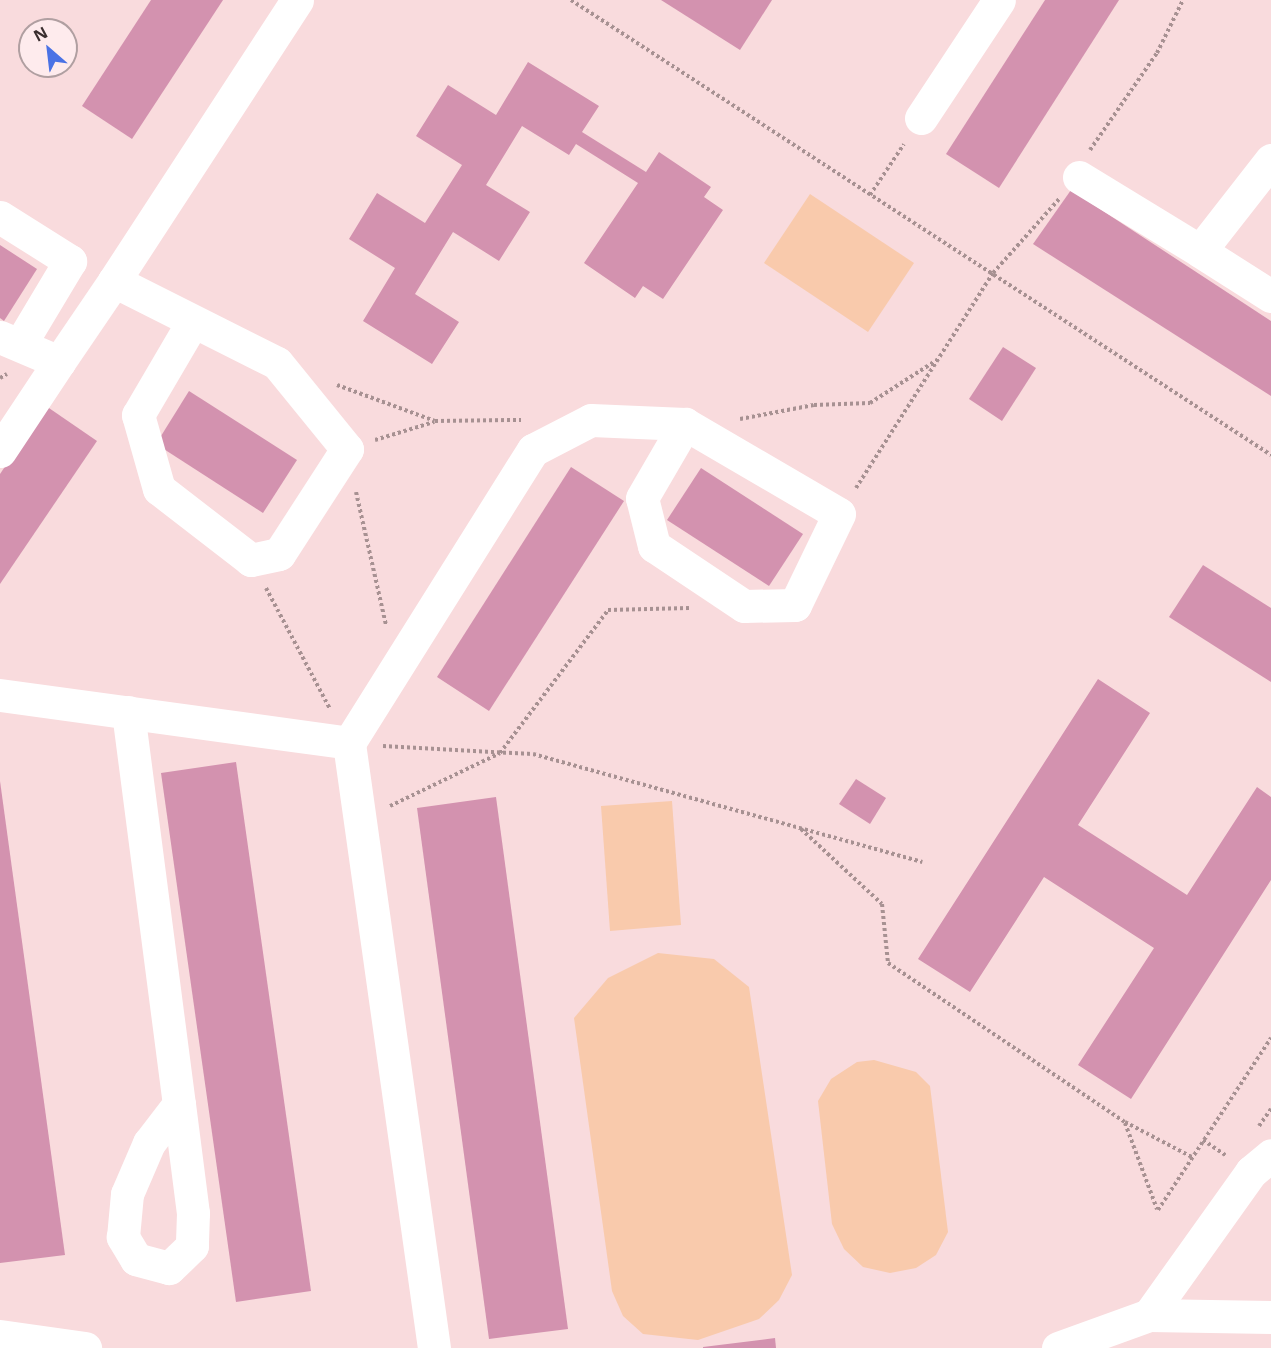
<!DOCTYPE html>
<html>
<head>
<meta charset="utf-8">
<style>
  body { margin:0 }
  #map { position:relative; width:1271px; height:1348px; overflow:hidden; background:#f9dbdd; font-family:"Open Sans",sans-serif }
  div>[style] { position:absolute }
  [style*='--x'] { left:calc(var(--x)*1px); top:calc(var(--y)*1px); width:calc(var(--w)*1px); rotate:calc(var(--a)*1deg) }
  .green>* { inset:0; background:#f9caac }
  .building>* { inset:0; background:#d392af }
  .path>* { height:4px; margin-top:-2px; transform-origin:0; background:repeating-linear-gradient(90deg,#a79192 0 3px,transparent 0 6px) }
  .minor>* { height:33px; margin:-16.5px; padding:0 16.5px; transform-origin:16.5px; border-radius:16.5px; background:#fff }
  span { translate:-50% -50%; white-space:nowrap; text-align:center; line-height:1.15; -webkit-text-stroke:5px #feebed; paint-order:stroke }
  .north { position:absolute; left:18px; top:18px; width:60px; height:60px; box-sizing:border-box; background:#feebed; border:2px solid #b09fa1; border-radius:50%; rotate:332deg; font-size:16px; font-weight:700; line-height:24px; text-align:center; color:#3a2e2f }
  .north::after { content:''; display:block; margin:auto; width:21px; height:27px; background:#4a72e5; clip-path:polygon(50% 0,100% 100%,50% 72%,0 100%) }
</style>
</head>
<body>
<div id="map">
  <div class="green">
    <i style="clip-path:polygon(810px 194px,914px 263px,868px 332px,764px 263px)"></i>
    <i style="clip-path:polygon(672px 801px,681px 925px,610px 931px,601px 806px)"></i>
    <i style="clip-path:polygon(658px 953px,714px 959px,749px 987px,792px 1275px,779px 1300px,759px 1319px,698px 1340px,643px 1334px,623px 1316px,612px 1291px,574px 1018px,608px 978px)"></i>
    <i style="clip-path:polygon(874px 1060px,916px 1072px,930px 1086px,948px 1232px,936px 1255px,916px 1268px,890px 1273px,863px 1267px,844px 1249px,832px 1224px,818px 1101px,831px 1079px,857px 1062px)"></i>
  </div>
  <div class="building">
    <i style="clip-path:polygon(151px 0,223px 0,132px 139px,82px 106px)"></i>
    <i style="clip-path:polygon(661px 0,772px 0,740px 50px)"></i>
    <i style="clip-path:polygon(1045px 0,1119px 0,999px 188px,946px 154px)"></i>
    <i style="clip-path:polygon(528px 62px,599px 106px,582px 132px,646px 172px,659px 152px,711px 187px,704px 197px,723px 210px,663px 299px,643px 286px,635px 298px,584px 263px,638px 183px,576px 144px,569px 155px,522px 126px,486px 185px,530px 212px,499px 261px,453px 232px,415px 294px,459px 322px,432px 364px,363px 321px,395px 268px,349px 239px,377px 193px,425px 223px,462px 165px,416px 136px,448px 85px,496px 115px)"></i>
    <i style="clip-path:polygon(1071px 190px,1271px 321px,1271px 396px,1033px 244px)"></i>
    <i style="clip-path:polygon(0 245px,37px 269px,4px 321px,0 318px)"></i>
    <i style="clip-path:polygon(1003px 347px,1036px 368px,1002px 421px,969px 399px)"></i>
    <i style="clip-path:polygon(189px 391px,297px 460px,263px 513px,156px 444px)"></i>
    <i style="clip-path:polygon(46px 406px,97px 441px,0 584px,0 474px)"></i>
    <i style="clip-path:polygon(571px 467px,624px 501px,489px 711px,437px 677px)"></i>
    <i style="clip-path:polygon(701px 468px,803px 534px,769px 586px,667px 520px)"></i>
    <i style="clip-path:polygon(1203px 565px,1271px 608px,1271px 682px,1169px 617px)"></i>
    <i style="clip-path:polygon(1098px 679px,1150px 713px,1078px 825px,1187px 895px,1257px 787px,1271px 797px,1271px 880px,1131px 1099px,1078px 1065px,1154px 948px,1044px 877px,970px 992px,918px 959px)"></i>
    <i style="clip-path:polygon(236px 762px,311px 1291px,236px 1302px,161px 773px)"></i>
    <i style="clip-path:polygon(856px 779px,886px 798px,870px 824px,839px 804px)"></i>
    <i style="clip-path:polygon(0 781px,65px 1255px,0 1263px)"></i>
    <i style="clip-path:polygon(496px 797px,568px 1329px,489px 1339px,417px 808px)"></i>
    <i style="clip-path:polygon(775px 1338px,776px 1348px,703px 1348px,703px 1347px)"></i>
  </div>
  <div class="path">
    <i style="--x:571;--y:0;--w:835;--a:33.02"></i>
    <i style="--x:1090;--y:150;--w:118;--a:-55.4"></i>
    <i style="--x:1157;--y:53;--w:59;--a:-63.9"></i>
    <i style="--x:870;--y:195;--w:61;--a:-56.3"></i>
    <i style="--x:0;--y:378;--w:8;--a:-30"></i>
    <i style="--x:337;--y:385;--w:104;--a:20.2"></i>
    <i style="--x:435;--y:421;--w:86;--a:-0.7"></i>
    <i style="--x:740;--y:419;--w:75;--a:-10.7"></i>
    <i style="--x:814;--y:405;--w:56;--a:-2"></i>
    <i style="--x:870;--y:403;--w:80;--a:-32.7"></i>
    <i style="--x:375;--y:440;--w:62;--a:-17"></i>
    <i style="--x:856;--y:488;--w:255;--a:-57.5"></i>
    <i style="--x:993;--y:273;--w:101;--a:-48.2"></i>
    <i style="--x:356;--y:492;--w:136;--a:77.3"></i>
    <i style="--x:266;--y:588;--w:137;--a:62.1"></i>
    <i style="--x:383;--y:746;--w:150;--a:3.1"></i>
    <i style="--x:533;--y:754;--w:404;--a:15.5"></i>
    <i style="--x:390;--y:806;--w:122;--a:-25.7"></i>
    <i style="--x:500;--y:753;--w:179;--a:-52.9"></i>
    <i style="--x:608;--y:610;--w:81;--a:-1.4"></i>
    <i style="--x:801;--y:829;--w:110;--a:42.8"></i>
    <i style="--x:882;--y:904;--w:59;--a:84.2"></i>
    <i style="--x:888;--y:963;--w:285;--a:33.9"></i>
    <i style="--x:1125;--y:1122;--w:76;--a:27.6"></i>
    <i style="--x:1125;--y:1123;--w:92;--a:69.6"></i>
    <i style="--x:1259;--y:1126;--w:21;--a:-55"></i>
    <i style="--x:1203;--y:1140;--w:27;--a:34"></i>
    <i style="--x:1158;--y:1210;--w:206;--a:-56.7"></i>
  </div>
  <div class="minor">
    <i style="--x:921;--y:118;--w:141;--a:-56.5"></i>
    <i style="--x:1271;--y:160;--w:115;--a:128"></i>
    <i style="--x:1200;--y:251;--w:84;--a:32.4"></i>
    <i style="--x:1079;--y:177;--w:142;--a:31.4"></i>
    <i style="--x:0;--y:217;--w:83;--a:32.2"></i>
    <i style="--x:70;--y:261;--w:96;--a:120.9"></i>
    <i style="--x:114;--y:281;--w:335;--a:-56.9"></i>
    <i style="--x:0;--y:337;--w:64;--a:23"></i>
    <i style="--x:59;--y:362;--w:98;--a:-55.8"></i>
    <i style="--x:114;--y:281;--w:182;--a:26.7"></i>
    <i style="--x:277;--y:363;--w:111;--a:50.9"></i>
    <i style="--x:347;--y:449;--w:125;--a:122.9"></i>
    <i style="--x:279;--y:554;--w:29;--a:168"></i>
    <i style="--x:251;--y:560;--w:116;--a:-142.3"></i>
    <i style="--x:159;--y:489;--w:77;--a:-105.8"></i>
    <i style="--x:138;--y:415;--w:107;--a:-59.6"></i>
    <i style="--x:0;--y:451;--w:107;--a:-56.5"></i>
    <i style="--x:0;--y:695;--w:352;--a:7.8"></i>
    <i style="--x:128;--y:712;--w:395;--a:82.6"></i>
    <i style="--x:179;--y:1104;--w:110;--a:82.7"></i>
    <i style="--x:193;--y:1213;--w:33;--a:92"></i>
    <i style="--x:192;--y:1246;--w:32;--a:136"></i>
    <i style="--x:169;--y:1268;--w:34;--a:-165"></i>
    <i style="--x:136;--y:1259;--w:26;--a:-121"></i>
    <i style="--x:123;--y:1237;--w:43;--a:-84.7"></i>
    <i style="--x:127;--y:1194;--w:56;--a:-66.7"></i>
    <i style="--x:149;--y:1143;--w:49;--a:-52.4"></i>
    <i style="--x:1149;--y:1315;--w:176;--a:-54.5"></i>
    <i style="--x:1251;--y:1172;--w:26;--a:-40"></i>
    <i style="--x:0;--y:1336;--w:86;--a:8"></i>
    <i style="--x:434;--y:1348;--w:611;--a:-98"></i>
    <i style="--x:349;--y:743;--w:346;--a:-57.9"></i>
    <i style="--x:533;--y:450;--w:65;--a:-27.3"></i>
    <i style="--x:591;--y:420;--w:94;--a:2.4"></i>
    <i style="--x:685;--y:424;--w:178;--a:30.3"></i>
    <i style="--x:839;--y:514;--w:101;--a:115.8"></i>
    <i style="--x:795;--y:605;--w:51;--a:178.9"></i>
    <i style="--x:744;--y:606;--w:108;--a:-146.3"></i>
    <i style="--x:654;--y:546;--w:49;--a:-104"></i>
    <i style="--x:642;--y:498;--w:86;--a:-59.8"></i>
    <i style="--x:1058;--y:1348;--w:97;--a:-19.9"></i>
    <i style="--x:1149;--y:1315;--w:122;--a:0.9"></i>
  </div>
  <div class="north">N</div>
</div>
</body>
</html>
